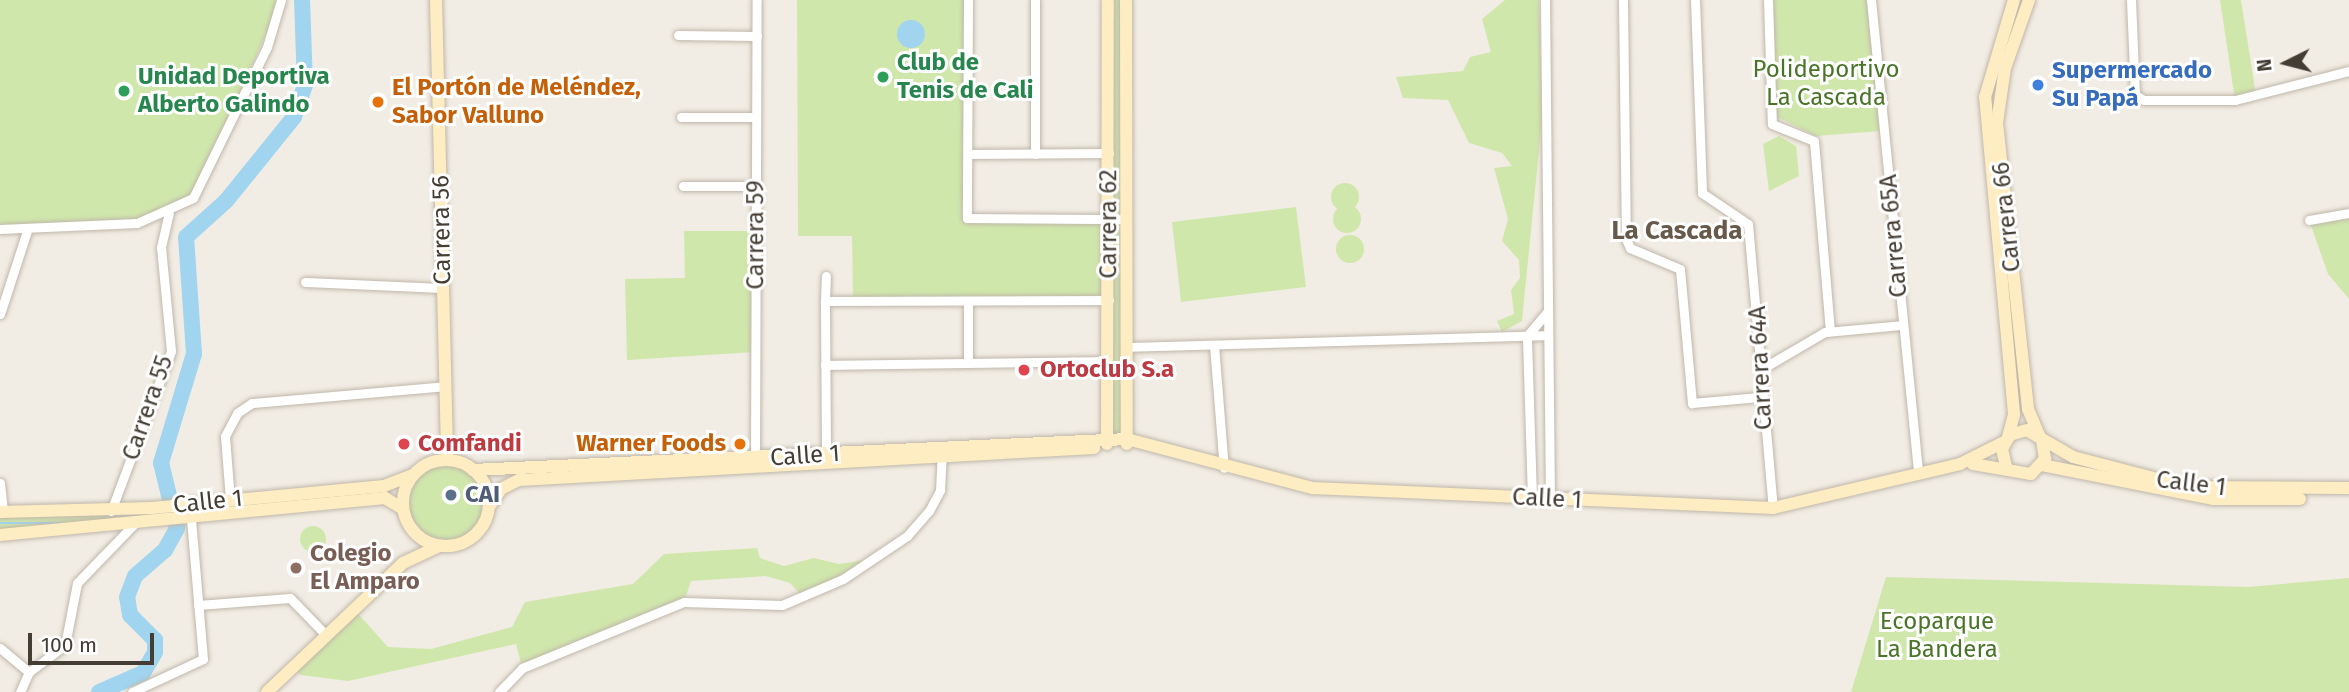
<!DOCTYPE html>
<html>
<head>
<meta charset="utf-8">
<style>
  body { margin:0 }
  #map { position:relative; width:2349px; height:692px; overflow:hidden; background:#f2ede4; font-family:"Fira Sans",sans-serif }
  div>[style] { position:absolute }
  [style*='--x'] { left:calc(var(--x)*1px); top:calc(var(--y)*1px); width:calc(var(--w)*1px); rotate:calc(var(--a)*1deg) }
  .green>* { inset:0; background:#d0e7ac }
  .round { border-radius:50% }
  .water>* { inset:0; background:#a0d4ef }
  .stream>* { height:2.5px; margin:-1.25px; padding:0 1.25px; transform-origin:1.25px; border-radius:1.25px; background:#a0d4ef }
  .river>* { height:16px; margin:-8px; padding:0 8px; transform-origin:8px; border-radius:8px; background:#a0d4ef }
  .roads { filter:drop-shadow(0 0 2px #c0b7aa) drop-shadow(0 0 2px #c0b7aa) }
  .street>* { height:9px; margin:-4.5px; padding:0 4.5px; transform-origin:4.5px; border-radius:4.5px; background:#fff }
  .secondary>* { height:12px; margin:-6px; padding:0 6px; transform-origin:6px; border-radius:6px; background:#feecc2 }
  .secondary>.ring { margin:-6px; padding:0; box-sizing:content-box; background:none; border:12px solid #feecc2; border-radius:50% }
  .dots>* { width:19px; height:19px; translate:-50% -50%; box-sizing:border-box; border:4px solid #fff; border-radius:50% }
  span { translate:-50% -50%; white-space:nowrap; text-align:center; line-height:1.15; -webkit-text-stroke:6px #fff; paint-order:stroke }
  .leisure-label { font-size:24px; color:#27864d; font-weight:700 }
  .left { translate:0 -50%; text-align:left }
  .park-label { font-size:24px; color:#4a7528 }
  .shop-label { font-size:24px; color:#366cbe; font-weight:700 }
  .food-label { font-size:24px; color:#c56008; font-weight:700 }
  .right { translate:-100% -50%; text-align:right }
  .street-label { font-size:24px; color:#443d34 }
  .health-label { font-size:24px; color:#be3a42; font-weight:700 }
  .service-label { font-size:24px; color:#4e5e75; font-weight:700 }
  .education-label { font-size:24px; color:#785e54; font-weight:700 }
  .neighbourhood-label { font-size:26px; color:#675a4b; font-weight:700 }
  .north { position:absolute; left:2251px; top:28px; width:70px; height:70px; -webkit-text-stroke:5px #fff; paint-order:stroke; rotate:264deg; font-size:19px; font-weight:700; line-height:28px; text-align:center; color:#443d34 }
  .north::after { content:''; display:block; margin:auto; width:24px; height:32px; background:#443d34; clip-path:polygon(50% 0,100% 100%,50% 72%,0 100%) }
  .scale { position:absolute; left:28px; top:633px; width:126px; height:32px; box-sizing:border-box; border:4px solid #443d34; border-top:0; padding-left:9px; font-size:21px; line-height:24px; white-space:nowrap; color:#443d34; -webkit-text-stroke:5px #fff; paint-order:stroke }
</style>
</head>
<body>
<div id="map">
  <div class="green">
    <i style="clip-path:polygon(0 0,281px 0,193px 198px,137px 223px,0 229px)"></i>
    <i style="clip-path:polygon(797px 0,968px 0,967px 217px,1109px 219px,1108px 0,1126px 0,1127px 439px,1107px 439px,1108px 300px,853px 300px,852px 236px,798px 236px)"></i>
    <i style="clip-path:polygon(1505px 0,1539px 0,1542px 120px,1522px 321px,1502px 332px,1497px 321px,1514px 314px,1511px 290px,1520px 278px,1519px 260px,1502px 241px,1508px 219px,1494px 168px,1512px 166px,1502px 153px,1469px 143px,1448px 100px,1403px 98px,1396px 77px,1463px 71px,1470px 57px,1491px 52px,1482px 19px)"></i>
    <i style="clip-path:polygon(1773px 0,1868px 0,1880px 131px,1816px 136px,1777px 117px)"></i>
    <i style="clip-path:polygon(2220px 0,2241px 0,2256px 95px,2235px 100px)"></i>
    <i style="clip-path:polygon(1779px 136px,1796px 146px,1799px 176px,1769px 191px,1763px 144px)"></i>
    <i class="round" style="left:1331px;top:183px;width:28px;height:28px"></i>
    <i class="round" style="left:1333px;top:205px;width:28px;height:28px"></i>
    <i style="clip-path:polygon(1296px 207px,1306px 287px,1181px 302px,1172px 222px)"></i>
    <i style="clip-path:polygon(2349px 213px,2349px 299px,2328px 274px,2309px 220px)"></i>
    <i style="clip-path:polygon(684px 231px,756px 231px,755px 352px,627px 360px,625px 279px,685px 278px)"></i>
    <i class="round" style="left:1336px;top:235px;width:28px;height:28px"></i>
    <i class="round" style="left:403px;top:460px;width:86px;height:86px"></i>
    <i style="clip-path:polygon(111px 511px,113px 526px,0 535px,0 512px)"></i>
    <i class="round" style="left:300px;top:526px;width:26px;height:26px"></i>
    <i style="clip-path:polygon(757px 548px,760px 558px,784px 566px,814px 558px,839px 564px,872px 559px,801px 595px,790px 583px,766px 576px,691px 581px,684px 602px,522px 668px,516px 644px,348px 681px,301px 675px,289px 665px,353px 608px,388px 647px,431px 649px,512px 627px,525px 602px,633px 584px,664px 554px)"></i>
    <i style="clip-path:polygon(1886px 577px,2248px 587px,2349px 578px,2349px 692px,1851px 692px)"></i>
  </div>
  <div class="water">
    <i class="round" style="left:897px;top:20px;width:28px;height:28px"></i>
  </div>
  <div class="stream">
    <i style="--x:0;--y:523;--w:60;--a:0"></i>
  </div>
  <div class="river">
    <i style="--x:99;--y:692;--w:48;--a:-23.4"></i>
    <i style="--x:143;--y:673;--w:24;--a:-60"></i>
    <i style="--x:155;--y:652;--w:12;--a:-90"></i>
    <i style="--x:155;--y:640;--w:35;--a:-135"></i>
    <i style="--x:130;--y:615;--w:18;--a:-99"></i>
    <i style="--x:127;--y:597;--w:22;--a:-69"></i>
    <i style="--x:135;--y:576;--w:40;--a:-41"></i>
    <i style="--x:165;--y:550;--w:25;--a:-61"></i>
    <i style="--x:177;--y:528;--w:67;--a:-103.8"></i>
    <i style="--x:161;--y:463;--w:114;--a:-73.2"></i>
    <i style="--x:194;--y:354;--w:117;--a:-93.9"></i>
    <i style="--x:186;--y:237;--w:54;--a:-42"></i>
    <i style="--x:226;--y:201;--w:108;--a:-51"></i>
    <i style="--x:294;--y:117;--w:34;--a:-71"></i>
    <i style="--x:305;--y:85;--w:85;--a:-92"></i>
  </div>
  <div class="roads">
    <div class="street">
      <i style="--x:968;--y:0;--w:218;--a:90.3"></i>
      <i style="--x:967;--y:218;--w:159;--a:0.4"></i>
      <i style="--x:1035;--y:0;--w:154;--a:90"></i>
      <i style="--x:1545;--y:0;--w:500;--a:89.43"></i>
      <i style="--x:1623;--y:0;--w:239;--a:89.3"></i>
      <i style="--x:1626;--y:239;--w:10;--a:66"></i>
      <i style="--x:1630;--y:248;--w:54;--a:22.8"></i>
      <i style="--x:1680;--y:269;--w:135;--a:84.9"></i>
      <i style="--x:1692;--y:403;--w:67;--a:-5.1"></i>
      <i style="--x:1695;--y:0;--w:193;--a:87.9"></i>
      <i style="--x:1702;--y:193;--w:55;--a:34"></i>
      <i style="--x:1748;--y:224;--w:285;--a:85"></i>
      <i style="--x:1768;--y:0;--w:124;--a:88.2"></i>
      <i style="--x:1772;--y:124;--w:45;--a:22"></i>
      <i style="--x:1814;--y:141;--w:191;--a:85.2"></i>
      <i style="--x:1871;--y:0;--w:475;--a:84.3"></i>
      <i style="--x:2131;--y:0;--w:95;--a:87.6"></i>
      <i style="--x:2135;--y:95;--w:10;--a:29"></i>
      <i style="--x:2144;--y:100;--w:91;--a:0"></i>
      <i style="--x:2235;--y:100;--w:118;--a:-14.3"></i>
      <i style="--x:678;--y:35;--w:79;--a:0.7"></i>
      <i style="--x:681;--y:117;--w:75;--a:0"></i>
      <i style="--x:968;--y:154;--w:141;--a:-0.4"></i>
      <i style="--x:683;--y:186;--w:73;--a:0"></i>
      <i style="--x:2309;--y:220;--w:41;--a:-9.9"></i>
      <i style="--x:0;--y:229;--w:137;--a:-2.5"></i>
      <i style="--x:137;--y:223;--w:61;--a:-24.1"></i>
      <i style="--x:193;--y:198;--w:168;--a:-63.9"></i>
      <i style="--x:267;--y:47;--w:49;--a:-73.4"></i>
      <i style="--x:305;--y:282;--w:138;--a:2.5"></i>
      <i style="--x:825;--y:301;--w:25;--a:-88"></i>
      <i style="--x:968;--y:302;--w:61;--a:90"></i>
      <i style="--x:0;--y:314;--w:90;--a:-72"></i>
      <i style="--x:1214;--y:345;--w:123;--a:85.4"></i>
      <i style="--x:1126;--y:347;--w:422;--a:-1.6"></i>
      <i style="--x:825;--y:365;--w:283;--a:-0.8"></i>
      <i style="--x:1765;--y:367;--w:69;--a:-30.3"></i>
      <i style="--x:1825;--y:332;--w:77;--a:-5.2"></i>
      <i style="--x:826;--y:453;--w:152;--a:-90.4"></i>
      <i style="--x:825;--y:301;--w:284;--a:-0.2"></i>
      <i style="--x:755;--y:460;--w:460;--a:-89.8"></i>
      <i style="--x:0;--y:483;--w:30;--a:84"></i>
      <i style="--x:1532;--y:498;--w:162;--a:-91.8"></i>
      <i style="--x:1527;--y:336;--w:33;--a:-50"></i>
      <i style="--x:230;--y:500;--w:64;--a:-94.5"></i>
      <i style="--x:225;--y:436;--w:26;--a:-62"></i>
      <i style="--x:237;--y:413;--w:18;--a:-34"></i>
      <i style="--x:252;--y:403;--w:194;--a:-5"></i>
      <i style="--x:111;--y:511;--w:171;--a:-69.4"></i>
      <i style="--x:171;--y:351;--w:104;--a:-95.5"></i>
      <i style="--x:161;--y:247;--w:35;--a:-77"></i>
      <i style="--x:198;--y:605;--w:92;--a:-4.4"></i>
      <i style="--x:290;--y:598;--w:49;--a:45.8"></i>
      <i style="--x:0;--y:648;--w:38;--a:40"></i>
      <i style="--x:20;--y:692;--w:22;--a:-66"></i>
      <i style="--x:29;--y:672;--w:45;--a:-36.9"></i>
      <i style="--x:65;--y:645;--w:63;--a:-79"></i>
      <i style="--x:77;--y:583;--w:82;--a:-46"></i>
      <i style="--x:132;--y:692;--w:78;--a:-24.9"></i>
      <i style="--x:203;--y:659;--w:142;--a:-94.9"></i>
      <i style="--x:499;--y:692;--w:33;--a:-46"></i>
      <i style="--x:522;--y:668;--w:175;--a:-22.2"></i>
      <i style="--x:684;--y:602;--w:98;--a:1.8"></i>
      <i style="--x:782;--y:605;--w:66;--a:-23.1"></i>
      <i style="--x:843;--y:579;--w:77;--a:-33.9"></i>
      <i style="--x:907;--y:536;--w:33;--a:-49"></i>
      <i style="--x:929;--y:511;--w:24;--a:-62"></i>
      <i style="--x:940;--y:490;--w:33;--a:-87"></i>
    </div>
    <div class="secondary">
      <i style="--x:436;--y:0;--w:460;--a:88.6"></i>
      <i style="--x:1126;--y:0;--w:444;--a:89.9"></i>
      <i style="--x:2029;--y:0;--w:72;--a:109.4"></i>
      <i style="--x:2005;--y:68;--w:56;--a:98.3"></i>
      <i style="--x:1997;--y:123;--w:288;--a:83.8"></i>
      <i style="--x:2028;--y:409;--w:30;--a:67"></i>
      <i style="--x:2008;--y:437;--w:24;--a:-75"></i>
      <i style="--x:2014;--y:414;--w:318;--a:-95.2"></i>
      <i style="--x:1985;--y:97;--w:101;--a:-73.4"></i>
      <i style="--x:2042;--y:439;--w:36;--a:30"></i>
      <i style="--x:2073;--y:457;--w:119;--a:14.6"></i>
      <i style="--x:2188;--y:487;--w:161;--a:0.4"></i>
      <i style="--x:1107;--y:444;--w:444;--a:-89.9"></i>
      <i class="ring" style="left:403px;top:460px;width:74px;height:74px"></i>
      <i style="--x:1973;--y:464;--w:59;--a:9.8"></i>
      <i style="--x:2031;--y:474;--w:21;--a:-47"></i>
      <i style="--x:2045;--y:459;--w:20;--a:-99"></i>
      <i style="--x:2042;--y:439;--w:17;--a:-149"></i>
      <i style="--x:2027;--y:430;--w:18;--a:164"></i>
      <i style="--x:2010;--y:435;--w:16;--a:120"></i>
      <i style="--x:2002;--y:449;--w:17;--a:77"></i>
      <i style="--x:2042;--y:465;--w:175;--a:11.2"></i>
      <i style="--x:2214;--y:499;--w:86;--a:0"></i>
      <i style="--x:473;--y:470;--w:655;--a:-2.71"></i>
      <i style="--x:1127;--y:439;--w:192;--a:14.8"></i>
      <i style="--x:1313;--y:488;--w:460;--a:2.5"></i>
      <i style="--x:1773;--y:508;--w:192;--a:-13.2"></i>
      <i style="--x:1960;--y:464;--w:49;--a:-26.6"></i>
      <i style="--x:489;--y:507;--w:22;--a:-56"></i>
      <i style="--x:501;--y:489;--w:20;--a:-27"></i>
      <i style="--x:519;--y:480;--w:576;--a:-3.19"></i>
      <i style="--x:0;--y:512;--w:152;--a:-1.5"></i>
      <i style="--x:152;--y:508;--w:233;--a:-5.4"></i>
      <i style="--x:384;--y:486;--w:31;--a:-21"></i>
      <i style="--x:0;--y:535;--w:387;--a:-5.5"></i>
      <i style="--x:385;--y:498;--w:21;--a:31"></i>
      <i style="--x:267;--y:692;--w:187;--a:-43.5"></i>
      <i style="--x:403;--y:563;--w:38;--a:-25"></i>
    </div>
  </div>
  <div class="dots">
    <i style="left:883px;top:77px;background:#2e9e5b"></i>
    <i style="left:2038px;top:85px;background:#3f7fe0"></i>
    <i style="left:124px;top:91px;background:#2e9e5b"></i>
    <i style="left:378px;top:102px;background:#e8710a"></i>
    <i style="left:1024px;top:370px;background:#e0444e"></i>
    <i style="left:404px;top:444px;background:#e0444e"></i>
    <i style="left:740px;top:444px;background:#e8710a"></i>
    <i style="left:451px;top:495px;background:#5c6f8a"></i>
    <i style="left:296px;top:568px;background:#8d6e63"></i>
  </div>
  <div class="leisure-label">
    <span class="left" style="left:897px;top:77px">Club de<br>Tenis de Cali</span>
    <span class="left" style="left:138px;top:91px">Unidad Deportiva<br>Alberto Galindo</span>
  </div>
  <div class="park-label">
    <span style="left:1826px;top:84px">Polideportivo<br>La Cascada</span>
    <span style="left:1937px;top:636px">Ecoparque<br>La Bandera</span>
  </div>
  <div class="shop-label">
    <span class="left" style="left:2052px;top:85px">Supermercado<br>Su Papá</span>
  </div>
  <div class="food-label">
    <span class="left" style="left:392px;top:102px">El Portón de Meléndez,<br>Sabor Valluno</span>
    <span class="right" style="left:726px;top:444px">Warner Foods</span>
  </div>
  <div class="street-label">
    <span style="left:2007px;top:217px;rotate:-96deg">Carrera 66</span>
    <span style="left:1109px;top:224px;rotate:-90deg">Carrera 62</span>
    <span style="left:442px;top:230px;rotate:-91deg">Carrera 56</span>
    <span style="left:756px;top:235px;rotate:-90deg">Carrera 59</span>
    <span style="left:1894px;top:236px;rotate:-95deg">Carrera 65A</span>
    <span style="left:1761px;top:368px;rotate:-93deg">Carrera 64A</span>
    <span style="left:148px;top:408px;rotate:-71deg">Carrera 55</span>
    <span style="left:805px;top:456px;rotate:-4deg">Calle 1</span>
    <span style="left:2191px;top:484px;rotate:7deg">Calle 1</span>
    <span style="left:1547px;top:499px;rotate:3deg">Calle 1</span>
    <span style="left:208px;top:502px;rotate:-6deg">Calle 1</span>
  </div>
  <div class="health-label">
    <span class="left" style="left:1040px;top:370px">Ortoclub S.a</span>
    <span class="left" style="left:418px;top:444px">Comfandi</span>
  </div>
  <div class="service-label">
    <span class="left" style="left:465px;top:495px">CAI</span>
  </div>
  <div class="education-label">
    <span class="left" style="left:310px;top:568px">Colegio<br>El Amparo</span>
  </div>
  <div class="neighbourhood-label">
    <span style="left:1677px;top:231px">La Cascada</span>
  </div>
  <div class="north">N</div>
  <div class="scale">100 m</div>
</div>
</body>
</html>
